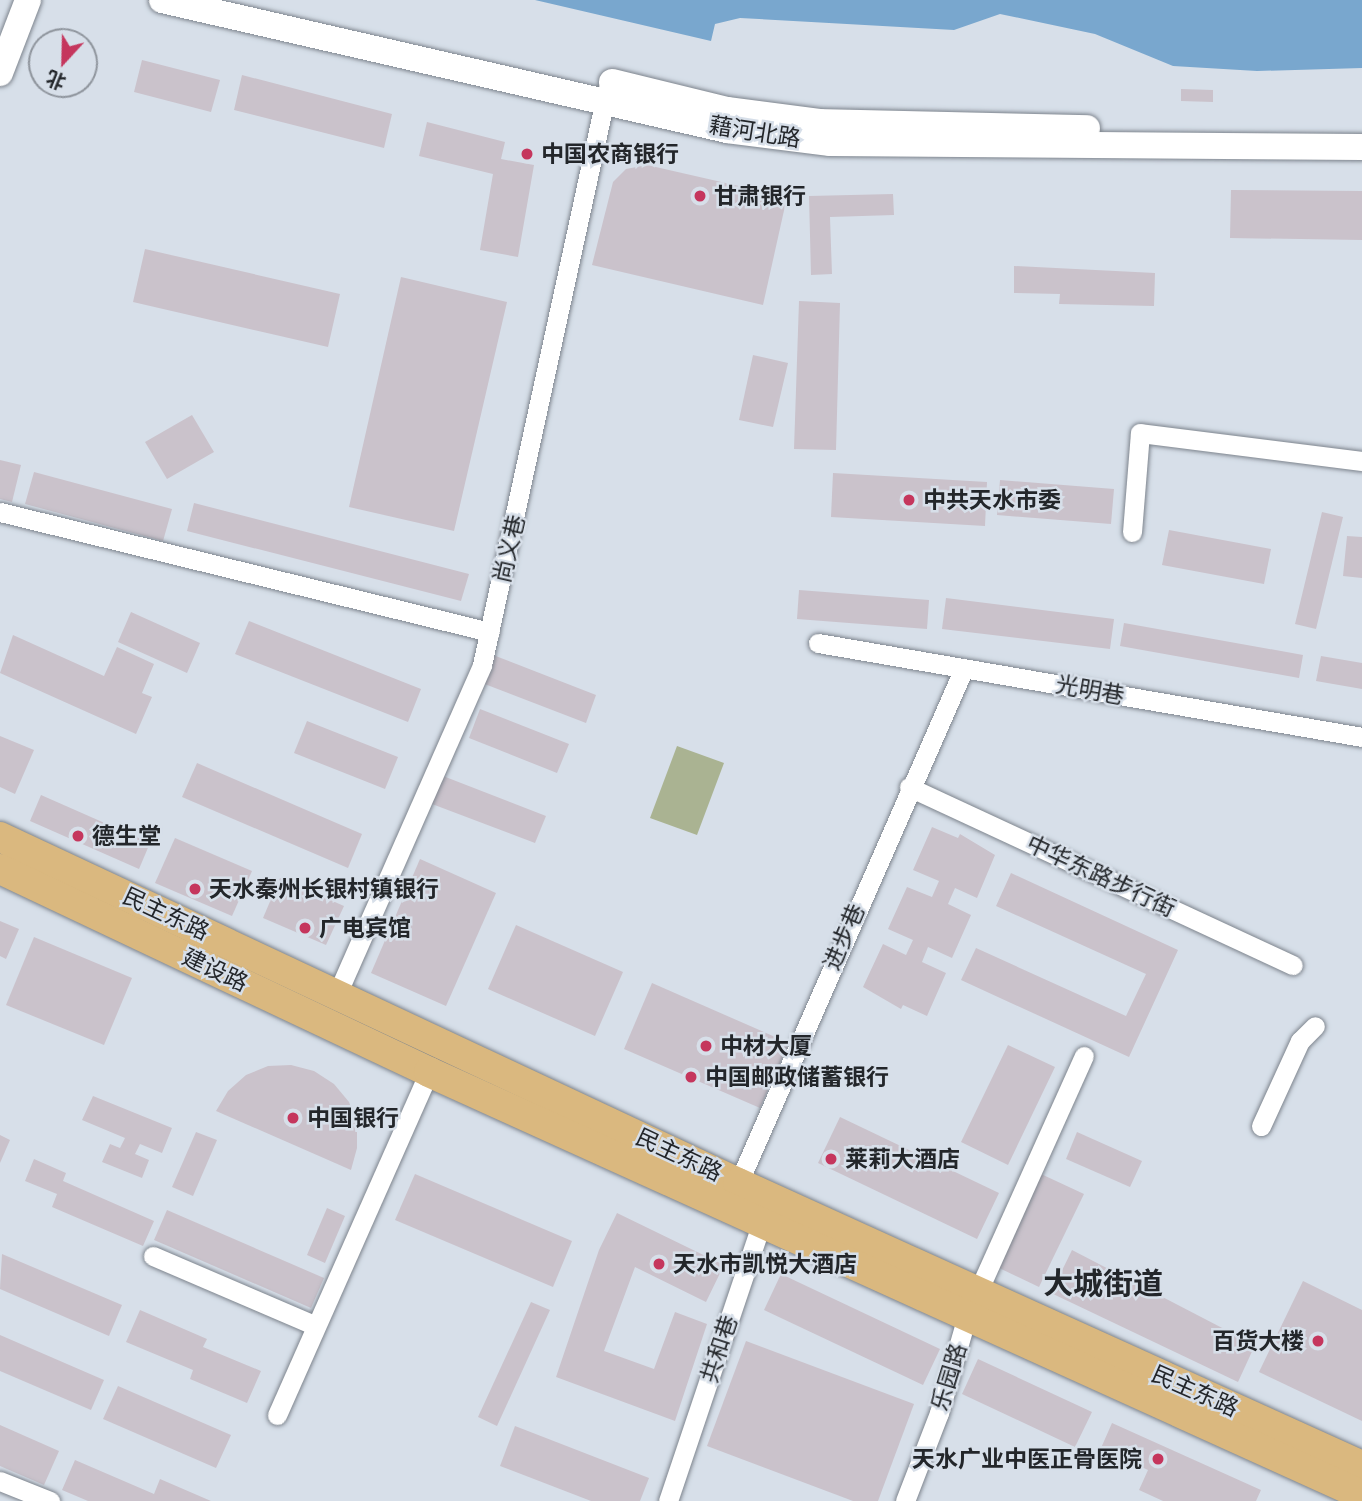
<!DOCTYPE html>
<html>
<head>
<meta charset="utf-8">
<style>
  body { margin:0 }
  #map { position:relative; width:1362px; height:1501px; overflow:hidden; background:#d7dfe9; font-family:"Asap Condensed","Noto Sans SC",sans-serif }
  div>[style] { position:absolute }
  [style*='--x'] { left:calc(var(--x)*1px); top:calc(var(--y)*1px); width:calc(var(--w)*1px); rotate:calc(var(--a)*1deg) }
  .green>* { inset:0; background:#aab392 }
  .water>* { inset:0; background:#79a7ce }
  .building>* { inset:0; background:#cac2cb }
  .roads { filter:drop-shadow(0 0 2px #7d848d) drop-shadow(0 0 2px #7d848d) }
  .street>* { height:19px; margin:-9.5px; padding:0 9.5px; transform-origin:9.5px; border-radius:9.5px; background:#fff }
  .secondary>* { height:26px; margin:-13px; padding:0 13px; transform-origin:13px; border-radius:13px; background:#fff }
  .primary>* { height:30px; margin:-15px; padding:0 15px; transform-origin:15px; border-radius:15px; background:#dab87f }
  .dots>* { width:19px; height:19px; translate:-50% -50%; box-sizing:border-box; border:4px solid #d7dfe9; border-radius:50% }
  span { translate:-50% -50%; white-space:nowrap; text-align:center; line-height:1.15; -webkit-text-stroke:5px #d7dfe9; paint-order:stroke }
  .street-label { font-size:23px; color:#23262a }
  .poi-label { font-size:23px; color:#23262a; font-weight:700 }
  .left { translate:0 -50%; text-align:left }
  .right { translate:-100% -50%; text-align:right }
  .district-label { font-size:30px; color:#23262a; font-weight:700 }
  .north { position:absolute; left:28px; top:28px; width:70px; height:70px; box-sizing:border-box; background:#d7dfe9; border:2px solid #8f959d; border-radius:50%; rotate:202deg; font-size:19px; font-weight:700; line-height:28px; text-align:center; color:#23262a }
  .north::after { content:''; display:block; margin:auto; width:24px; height:32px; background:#c5365d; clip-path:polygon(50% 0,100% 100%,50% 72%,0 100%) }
</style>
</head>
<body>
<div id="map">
  <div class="green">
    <i style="clip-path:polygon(677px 746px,724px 763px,697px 835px,650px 818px)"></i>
  </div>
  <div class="water">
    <i style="clip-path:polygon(535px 0,1362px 0,1362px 68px,1257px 71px,1173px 66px,1095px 34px,1000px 14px,954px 30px,740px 18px,715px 24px,711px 41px)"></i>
  </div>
  <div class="building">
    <i style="clip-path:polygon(142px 60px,220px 80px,211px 112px,134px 92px)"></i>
    <i style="clip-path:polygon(242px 75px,392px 114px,384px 148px,234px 110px)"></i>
    <i style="clip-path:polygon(1181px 89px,1213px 90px,1213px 102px,1181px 101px)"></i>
    <i style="clip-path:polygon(427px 122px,505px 142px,501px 159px,534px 165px,518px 257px,480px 250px,493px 174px,419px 156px)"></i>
    <i style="clip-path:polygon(647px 165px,787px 197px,763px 305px,592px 265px,613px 182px,626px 169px)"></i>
    <i style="clip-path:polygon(1231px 190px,1362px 191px,1362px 240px,1230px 238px)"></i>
    <i style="clip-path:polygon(893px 194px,894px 215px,830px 217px,832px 274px,811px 275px,809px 196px)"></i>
    <i style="clip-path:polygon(145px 249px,340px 294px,328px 347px,133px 302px)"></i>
    <i style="clip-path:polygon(1014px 266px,1155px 273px,1154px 306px,1059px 304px,1060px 294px,1014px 293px)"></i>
    <i style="clip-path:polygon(401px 277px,507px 302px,454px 531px,349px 507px)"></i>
    <i style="clip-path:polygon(799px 301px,840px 303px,836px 450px,794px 449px)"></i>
    <i style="clip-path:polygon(753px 355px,788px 363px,773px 427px,739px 420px)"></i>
    <i style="clip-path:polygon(192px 415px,214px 452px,167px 479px,145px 442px)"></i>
    <i style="clip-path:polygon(0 460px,21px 465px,12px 502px,0 499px)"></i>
    <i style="clip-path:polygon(34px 472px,172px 509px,163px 541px,25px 504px)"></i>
    <i style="clip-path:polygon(833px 473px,987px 482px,985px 526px,831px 517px)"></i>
    <i style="clip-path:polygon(1000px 480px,1114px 489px,1111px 524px,997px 515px)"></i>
    <i style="clip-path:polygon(194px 503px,469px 574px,461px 601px,187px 531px)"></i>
    <i style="clip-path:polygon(1322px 512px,1343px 517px,1316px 629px,1295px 624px)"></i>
    <i style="clip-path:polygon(1169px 530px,1271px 549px,1264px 584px,1162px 565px)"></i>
    <i style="clip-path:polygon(1347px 536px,1362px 537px,1362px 578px,1343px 576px)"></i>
    <i style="clip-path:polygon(799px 590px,929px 600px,927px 629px,797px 619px)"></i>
    <i style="clip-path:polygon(946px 598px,1114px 619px,1110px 649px,942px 629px)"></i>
    <i style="clip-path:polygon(131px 612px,200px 643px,187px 673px,118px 642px)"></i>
    <i style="clip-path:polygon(249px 621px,421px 689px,408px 722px,235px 654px)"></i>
    <i style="clip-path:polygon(1124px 623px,1303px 655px,1299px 678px,1120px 646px)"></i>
    <i style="clip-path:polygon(13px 635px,104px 676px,117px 647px,154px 664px,142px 693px,152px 697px,136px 734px,0 673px)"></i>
    <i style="clip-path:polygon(493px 655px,596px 695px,586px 723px,482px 683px)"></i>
    <i style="clip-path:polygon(1321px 656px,1362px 663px,1362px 689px,1316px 681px)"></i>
    <i style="clip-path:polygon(480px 709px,569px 744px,557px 773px,469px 738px)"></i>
    <i style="clip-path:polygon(307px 721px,398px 757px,385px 789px,294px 753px)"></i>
    <i style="clip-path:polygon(0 736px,34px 750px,15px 794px,0 787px)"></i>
    <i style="clip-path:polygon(197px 763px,362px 834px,348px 868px,182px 797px)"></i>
    <i style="clip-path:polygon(443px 776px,546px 816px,535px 843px,432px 804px)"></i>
    <i style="clip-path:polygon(41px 795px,150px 843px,139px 869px,30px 821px)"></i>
    <i style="clip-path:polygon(932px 827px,958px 838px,960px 834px,995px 855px,977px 898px,955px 888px,948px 904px,971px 915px,952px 958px,928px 947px,922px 962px,946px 973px,927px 1016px,903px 1005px,901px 1009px,863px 987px,883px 944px,906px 955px,913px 940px,888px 929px,907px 887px,932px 897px,939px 881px,913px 870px)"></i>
    <i style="clip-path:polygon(175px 838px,252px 871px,232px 916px,155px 883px)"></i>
    <i style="clip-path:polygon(420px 859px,496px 893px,446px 1006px,371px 973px)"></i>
    <i style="clip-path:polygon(1011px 873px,1178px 950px,1129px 1057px,961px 980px,976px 948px,1126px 1016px,1146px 974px,996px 906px)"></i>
    <i style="clip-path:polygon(280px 878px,344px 906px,326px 945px,263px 918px)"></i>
    <i style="clip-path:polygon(0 921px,19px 929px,6px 959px,0 956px)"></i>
    <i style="clip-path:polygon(516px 925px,623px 972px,595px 1036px,488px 989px)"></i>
    <i style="clip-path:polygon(34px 937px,132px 978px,104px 1045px,6px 1005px)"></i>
    <i style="clip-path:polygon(652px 983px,789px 1043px,760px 1108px,624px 1049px)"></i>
    <i style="clip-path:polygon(1008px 1045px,1055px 1067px,1008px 1165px,961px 1142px)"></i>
    <i style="clip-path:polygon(291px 1065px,314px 1071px,334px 1084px,349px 1102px,357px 1124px,357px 1148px,351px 1170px,216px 1111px,228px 1091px,246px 1075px,268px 1066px)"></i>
    <i style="clip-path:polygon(93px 1096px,172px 1128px,162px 1153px,140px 1144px,135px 1154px,149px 1160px,142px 1178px,102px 1162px,110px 1144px,120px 1148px,125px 1138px,82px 1120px)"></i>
    <i style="clip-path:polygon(840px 1117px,999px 1193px,977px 1239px,818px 1163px)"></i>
    <i style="clip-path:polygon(196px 1132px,217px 1140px,193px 1196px,172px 1187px)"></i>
    <i style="clip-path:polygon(1077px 1132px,1142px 1161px,1130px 1187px,1066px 1159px)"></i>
    <i style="clip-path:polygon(0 1135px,10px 1140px,0 1163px)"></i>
    <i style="clip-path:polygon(34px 1159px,66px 1173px,63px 1181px,154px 1221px,143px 1246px,52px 1207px,57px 1194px,25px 1181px)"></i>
    <i style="clip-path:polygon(415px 1174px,572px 1241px,553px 1287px,395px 1220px)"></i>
    <i style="clip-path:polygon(1041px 1174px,1084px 1194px,1039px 1287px,997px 1267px)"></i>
    <i style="clip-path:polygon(327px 1208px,345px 1216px,325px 1263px,307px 1255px)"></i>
    <i style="clip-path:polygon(167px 1210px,324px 1278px,311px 1308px,154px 1240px)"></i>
    <i style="clip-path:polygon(617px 1213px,724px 1265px,706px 1302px,635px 1267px,604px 1351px,654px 1369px,675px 1312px,707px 1324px,675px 1421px,556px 1377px,599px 1250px)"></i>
    <i style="clip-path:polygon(1072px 1250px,1255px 1345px,1238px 1382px,1051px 1293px)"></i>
    <i style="clip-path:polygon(2px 1254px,122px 1305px,109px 1336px,0 1289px)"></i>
    <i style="clip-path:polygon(781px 1274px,940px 1349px,923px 1385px,764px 1310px)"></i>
    <i style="clip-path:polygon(1303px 1281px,1362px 1310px,1362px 1421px,1259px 1372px)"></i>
    <i style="clip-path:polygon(531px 1302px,550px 1310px,497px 1426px,478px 1417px)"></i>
    <i style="clip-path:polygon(140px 1310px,207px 1339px,203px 1347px,261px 1371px,247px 1403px,190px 1379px,193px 1370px,126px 1342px)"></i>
    <i style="clip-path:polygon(0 1335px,104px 1380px,91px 1410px,0 1371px)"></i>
    <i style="clip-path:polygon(746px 1341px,914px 1404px,878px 1501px,853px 1501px,707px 1446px)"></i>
    <i style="clip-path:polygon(978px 1359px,1092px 1412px,1075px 1447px,962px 1394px)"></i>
    <i style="clip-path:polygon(118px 1386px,231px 1435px,216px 1468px,103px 1419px)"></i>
    <i style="clip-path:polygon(1112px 1423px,1261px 1490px,1256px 1501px,1163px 1501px,1139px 1490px,1148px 1470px,1101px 1448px)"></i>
    <i style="clip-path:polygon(0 1425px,59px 1451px,44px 1485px,0 1466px)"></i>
    <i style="clip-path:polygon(515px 1426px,649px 1478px,640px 1501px,591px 1501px,500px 1466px)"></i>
    <i style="clip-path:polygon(75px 1460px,154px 1494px,160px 1479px,211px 1501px,88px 1501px,62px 1490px)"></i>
  </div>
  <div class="roads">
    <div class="street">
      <i style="--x:0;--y:512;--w:504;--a:13.76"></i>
      <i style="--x:1132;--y:532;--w:99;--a:-85.4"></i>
      <i style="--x:1140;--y:433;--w:224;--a:7.2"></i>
      <i style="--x:818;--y:643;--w:552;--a:9.8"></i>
      <i style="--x:909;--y:787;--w:423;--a:24.9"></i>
      <i style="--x:338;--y:992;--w:357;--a:-66.2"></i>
      <i style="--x:482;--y:665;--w:588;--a:-77.74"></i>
      <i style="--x:1261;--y:1126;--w:94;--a:-65.4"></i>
      <i style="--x:1300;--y:1041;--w:21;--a:-45"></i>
      <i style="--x:734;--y:1193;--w:573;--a:-66.34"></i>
      <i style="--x:153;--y:1256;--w:177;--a:23.2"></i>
      <i style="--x:277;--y:1415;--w:375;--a:-66.1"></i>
      <i style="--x:0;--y:1481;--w:54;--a:21.8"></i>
      <i style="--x:668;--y:1501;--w:305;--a:-71.4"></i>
      <i style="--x:905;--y:1501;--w:94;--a:-68.9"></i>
      <i style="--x:939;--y:1413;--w:101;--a:-73.9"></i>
      <i style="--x:967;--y:1316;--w:285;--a:-65.8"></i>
    </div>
    <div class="secondary">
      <i style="--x:162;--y:0;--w:580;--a:12.96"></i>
      <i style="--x:727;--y:130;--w:104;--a:7.2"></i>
      <i style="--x:830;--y:143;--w:532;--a:0.43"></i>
      <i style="--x:0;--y:73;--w:78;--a:-69"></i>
      <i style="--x:612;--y:82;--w:118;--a:13.7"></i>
      <i style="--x:727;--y:110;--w:93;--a:7.4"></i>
      <i style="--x:819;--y:122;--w:268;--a:1.3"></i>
    </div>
    <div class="primary">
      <i style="--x:0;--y:837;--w:815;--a:25.12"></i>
      <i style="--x:738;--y:1183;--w:685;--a:24.4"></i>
      <i style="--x:0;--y:869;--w:475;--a:25.3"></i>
      <i style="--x:429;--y:1072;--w:1024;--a:24.39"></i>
    </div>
  </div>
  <div class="dots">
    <i style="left:527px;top:154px;background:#c5365d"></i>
    <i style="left:700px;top:196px;background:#c5365d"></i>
    <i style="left:909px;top:500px;background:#c5365d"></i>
    <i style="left:78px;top:836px;background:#c5365d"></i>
    <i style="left:195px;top:889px;background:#c5365d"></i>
    <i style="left:305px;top:928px;background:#c5365d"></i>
    <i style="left:706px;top:1046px;background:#c5365d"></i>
    <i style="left:691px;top:1077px;background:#c5365d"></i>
    <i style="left:293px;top:1118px;background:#c5365d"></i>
    <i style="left:831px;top:1159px;background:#c5365d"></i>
    <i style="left:659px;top:1264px;background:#c5365d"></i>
    <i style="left:1318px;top:1341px;background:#c5365d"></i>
    <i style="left:1158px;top:1459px;background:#c5365d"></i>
  </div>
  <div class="street-label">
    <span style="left:755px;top:132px;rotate:9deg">藉河北路</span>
    <span style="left:509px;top:549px;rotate:-77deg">尚义巷</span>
    <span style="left:1090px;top:690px;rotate:10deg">光明巷</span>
    <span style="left:1101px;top:876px;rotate:25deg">中华东路步行街</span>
    <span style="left:166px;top:914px;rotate:25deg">民主东路</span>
    <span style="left:844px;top:937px;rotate:-67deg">进步巷</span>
    <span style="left:215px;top:970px;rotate:25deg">建设路</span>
    <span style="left:679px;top:1155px;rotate:25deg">民主东路</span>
    <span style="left:719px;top:1349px;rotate:-72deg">共和巷</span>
    <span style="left:949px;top:1377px;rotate:-73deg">乐园路</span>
    <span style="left:1195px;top:1391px;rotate:24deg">民主东路</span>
  </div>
  <div class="poi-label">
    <span class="left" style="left:541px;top:154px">中国农商银行</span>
    <span class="left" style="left:714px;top:196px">甘肃银行</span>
    <span class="left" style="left:923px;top:500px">中共天水市委</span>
    <span class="left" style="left:92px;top:836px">德生堂</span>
    <span class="left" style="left:209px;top:889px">天水秦州长银村镇银行</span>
    <span class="left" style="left:319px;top:928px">广电宾馆</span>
    <span class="left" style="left:720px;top:1046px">中材大厦</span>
    <span class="left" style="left:705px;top:1077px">中国邮政储蓄银行</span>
    <span class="left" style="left:307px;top:1118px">中国银行</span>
    <span class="left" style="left:845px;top:1159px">莱莉大酒店</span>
    <span class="left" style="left:673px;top:1264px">天水市凯悦大酒店</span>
    <span class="right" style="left:1304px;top:1341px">百货大楼</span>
    <span class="right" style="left:1142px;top:1459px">天水广业中医正骨医院</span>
  </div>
  <div class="district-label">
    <span style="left:1103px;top:1283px">大城街道</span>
  </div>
  <div class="north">北</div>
</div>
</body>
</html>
